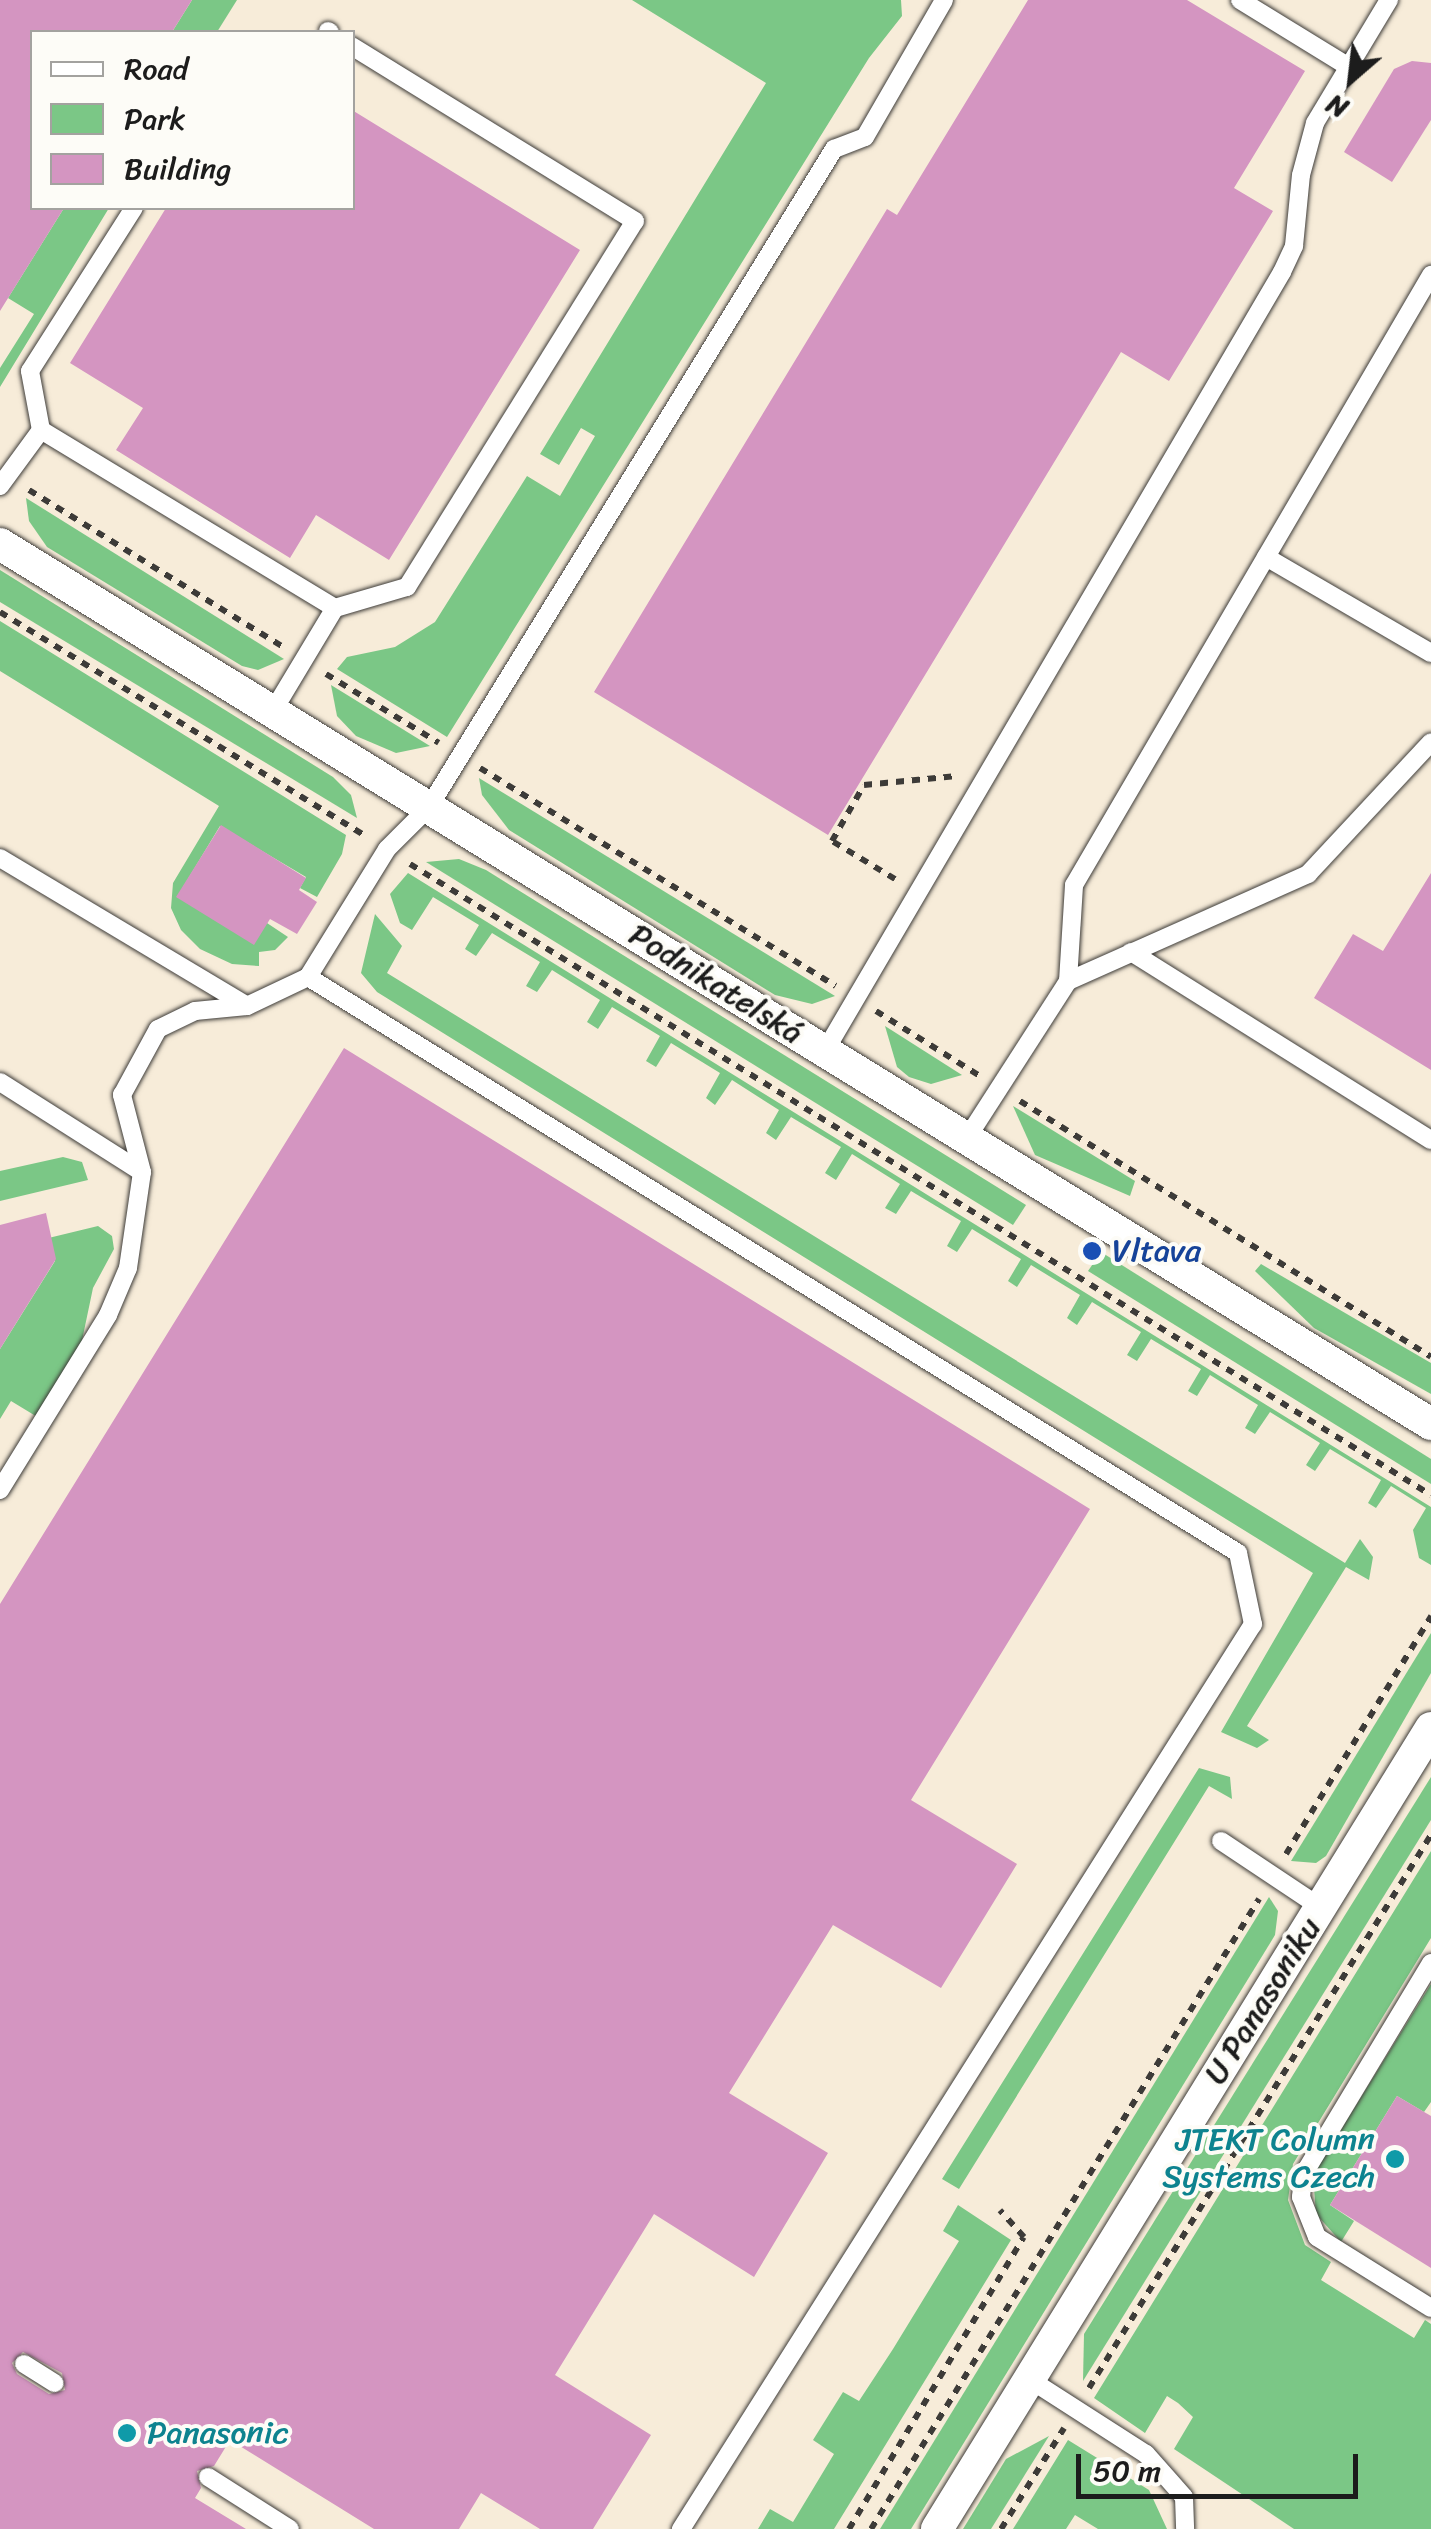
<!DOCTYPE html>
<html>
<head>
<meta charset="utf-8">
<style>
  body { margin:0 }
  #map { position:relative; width:1431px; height:2529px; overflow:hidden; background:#f7ecd9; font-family:Sriracha,sans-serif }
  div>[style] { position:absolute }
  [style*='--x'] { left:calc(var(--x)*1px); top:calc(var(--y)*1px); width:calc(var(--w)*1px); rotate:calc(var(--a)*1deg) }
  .green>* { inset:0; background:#7bc786 }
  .building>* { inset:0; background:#d495c1 }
  .path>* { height:6px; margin-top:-3px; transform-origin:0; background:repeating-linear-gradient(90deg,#3d3b38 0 8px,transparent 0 16px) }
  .roads { filter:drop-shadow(0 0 2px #3d3b38) drop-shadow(0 0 2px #3d3b38) }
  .lane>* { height:18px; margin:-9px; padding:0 9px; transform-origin:9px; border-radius:9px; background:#fff }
  .street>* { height:32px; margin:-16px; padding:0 16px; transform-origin:16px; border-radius:16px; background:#fff }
  .dots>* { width:28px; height:28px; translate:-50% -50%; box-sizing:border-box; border:5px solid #fdfcf7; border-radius:50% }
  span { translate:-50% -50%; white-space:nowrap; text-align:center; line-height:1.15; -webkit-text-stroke:8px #fdfcf7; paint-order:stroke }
  .street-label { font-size:32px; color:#1c1c1c }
  .transit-label { font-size:32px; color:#164399 }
  .left { translate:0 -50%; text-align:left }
  .culture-label { font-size:32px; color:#0d838f }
  .right { translate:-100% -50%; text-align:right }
  .legend { position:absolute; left:30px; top:30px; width:325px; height:180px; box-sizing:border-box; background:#fdfcf7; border:2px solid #a3a29f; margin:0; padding:12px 18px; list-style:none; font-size:30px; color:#1c1c1c }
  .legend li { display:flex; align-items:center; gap:20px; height:50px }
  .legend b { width:50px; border:2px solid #a3a29f }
  .north { position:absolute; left:1301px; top:30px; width:100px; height:100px; -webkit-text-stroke:8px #fdfcf7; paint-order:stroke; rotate:208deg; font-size:28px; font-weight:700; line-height:40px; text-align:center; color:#1c1c1c }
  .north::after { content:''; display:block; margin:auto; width:35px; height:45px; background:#1c1c1c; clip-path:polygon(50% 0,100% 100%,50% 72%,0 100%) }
  .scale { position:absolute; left:1076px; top:2454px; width:282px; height:45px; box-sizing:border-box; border:5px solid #1c1c1c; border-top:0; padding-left:12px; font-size:30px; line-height:35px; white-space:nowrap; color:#1c1c1c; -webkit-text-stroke:8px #fdfcf7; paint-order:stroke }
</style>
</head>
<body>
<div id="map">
  <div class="green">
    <i style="clip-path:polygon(192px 0,237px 0,217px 32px,172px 32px)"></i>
    <i style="clip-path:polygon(632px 0,901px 0,902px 16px,869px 58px,447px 737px,337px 669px,347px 657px,395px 647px,435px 622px,527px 476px,560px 496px,595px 436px,581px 428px,559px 465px,540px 454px,766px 83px)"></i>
    <i style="clip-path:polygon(64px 208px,109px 208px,0 387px,0 368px,34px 314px,8px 298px)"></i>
    <i style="clip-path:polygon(26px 498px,284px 659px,258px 670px,242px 666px,47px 547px,29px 521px)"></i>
    <i style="clip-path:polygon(0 570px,333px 777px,351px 795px,357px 818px,0 602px)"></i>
    <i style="clip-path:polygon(0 621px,346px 835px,342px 854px,317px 897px,300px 888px,306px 877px,220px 826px,177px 897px,267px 923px,288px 937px,275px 950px,259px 952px,259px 966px,232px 964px,200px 949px,181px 930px,171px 908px,173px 883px,219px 806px,0 671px)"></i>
    <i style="clip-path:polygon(331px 685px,430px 746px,396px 753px,356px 736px,337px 716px)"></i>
    <i style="clip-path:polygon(479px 778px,835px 996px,812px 1004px,775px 995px,509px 830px,482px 795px)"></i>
    <i style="clip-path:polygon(459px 859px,486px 870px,1026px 1205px,1013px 1225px,426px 862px)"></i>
    <i style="clip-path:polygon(408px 873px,1431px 1507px,1431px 1565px,1419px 1558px,1413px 1530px,1426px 1508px,1391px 1486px,1376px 1508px,1368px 1503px,1381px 1480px,1330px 1449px,1315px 1471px,1306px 1465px,1320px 1443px,1270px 1412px,1255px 1434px,1245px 1428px,1258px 1405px,1210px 1375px,1197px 1396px,1188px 1391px,1201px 1369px,1151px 1339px,1137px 1361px,1127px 1355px,1141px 1332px,1092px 1302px,1077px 1325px,1067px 1318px,1080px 1295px,1031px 1265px,1017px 1287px,1008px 1281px,1021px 1259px,972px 1229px,957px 1252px,947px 1246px,961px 1221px,911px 1191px,896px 1214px,885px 1208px,900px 1184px,852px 1154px,836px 1180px,825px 1173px,841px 1147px,791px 1117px,776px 1140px,766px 1133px,779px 1110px,732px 1080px,715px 1105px,706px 1098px,720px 1073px,671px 1043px,656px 1067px,646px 1061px,660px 1036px,612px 1007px,598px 1029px,587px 1022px,600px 1000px,552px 970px,537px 992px,526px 986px,540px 962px,492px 933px,476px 956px,465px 949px,479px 925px,433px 897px,412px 930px,400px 923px,390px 894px)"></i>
    <i style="clip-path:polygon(375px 914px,402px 946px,387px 973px,1345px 1563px,1360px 1539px,1373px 1557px,1369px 1580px,1346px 1567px,1247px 1726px,1269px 1740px,1257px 1748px,1221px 1732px,1313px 1573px,377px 992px,361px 973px)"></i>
    <i style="clip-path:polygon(885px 1026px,962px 1075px,931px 1084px,909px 1077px,897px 1067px)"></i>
    <i style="clip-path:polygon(1013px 1106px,1135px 1181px,1130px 1196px,1035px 1155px)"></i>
    <i style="clip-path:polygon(63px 1157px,82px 1162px,88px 1180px,0 1201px,0 1171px)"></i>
    <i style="clip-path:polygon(98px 1226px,112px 1236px,114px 1249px,93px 1288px,80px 1350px,39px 1418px,11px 1401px,0 1419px,0 1349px,55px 1261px,32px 1242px)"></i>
    <i style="clip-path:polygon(1101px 1252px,1431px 1459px,1431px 1484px,1088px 1271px)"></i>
    <i style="clip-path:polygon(1261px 1264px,1431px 1363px,1431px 1394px,1314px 1328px,1255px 1271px)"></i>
    <i style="clip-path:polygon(1431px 1633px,1431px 1673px,1326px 1856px,1316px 1863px,1291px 1861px)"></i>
    <i style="clip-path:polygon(1199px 1768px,1230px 1777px,1232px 1799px,1209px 1786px,959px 2189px,942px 2179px)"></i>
    <i style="clip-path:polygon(1431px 1777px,1431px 1820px,1083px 2381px,1084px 2334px)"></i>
    <i style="clip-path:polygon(1431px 1851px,1431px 1938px,1293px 2164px,1288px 2200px,1305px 2245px,1331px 2262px,1321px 2280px,1414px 2338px,1425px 2320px,1431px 2324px,1431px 2529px,1294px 2529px,1174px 2449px,1193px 2417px,1178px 2403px,1167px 2396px,1145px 2433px,1094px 2398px)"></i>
    <i style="clip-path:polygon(1269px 1897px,1278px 1911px,1275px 1935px,911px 2529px,880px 2529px)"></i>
    <i style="clip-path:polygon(1431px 1984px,1431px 2102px,1424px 2112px,1397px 2096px,1330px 2205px,1354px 2221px,1341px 2242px,1316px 2214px,1313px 2175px)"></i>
    <i style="clip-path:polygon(958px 2205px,1011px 2240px,834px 2529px,758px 2529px,770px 2509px,793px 2522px,834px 2454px,813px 2440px,843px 2392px,859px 2401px,893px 2349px,959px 2241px,943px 2231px)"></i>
    <i style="clip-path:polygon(1049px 2436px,991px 2529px,963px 2529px,1006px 2459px)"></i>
    <i style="clip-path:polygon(1068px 2440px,1149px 2490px,1167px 2529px,1098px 2529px,1075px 2515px,1066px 2529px,1013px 2529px)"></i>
  </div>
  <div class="building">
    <i style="clip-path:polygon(0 0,192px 0,172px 32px,32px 32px,32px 208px,64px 208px,0 311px)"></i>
    <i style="clip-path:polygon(1028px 0,1187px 0,1305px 71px,1234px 188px,1273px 211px,1169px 381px,1121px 352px,828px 835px,594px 692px,887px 209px,897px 215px)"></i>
    <i style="clip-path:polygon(1431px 63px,1431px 120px,1392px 182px,1344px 152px,1394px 69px,1412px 61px)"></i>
    <i style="clip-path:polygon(352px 110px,580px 250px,389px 560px,316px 515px,290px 558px,116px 450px,143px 408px,70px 363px,166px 208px,352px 208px)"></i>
    <i style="clip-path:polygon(221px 825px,306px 878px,299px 890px,317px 902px,297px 934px,270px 919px,254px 945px,176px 897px)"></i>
    <i style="clip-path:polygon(1431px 873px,1431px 1070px,1314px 998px,1353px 934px,1383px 951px)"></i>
    <i style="clip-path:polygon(evenodd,344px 1048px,1090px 1509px,911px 1800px,1017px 1864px,941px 1988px,833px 1925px,729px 2093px,828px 2153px,754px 2277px,654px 2214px,555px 2375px,651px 2435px,593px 2529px,540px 2529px,481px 2493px,459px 2529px,374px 2529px,230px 2440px,214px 2466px,197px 2471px,201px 2488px,195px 2498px,246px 2529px,0 2529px,0 1604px,344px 1048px,23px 2352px,62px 2373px,65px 2390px,49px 2394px,17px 2374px,12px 2363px,23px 2352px)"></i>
    <i style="clip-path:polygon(46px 1213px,56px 1259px,0 1349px,0 1225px)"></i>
    <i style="clip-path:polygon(1397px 2096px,1431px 2116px,1431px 2268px,1330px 2205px)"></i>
  </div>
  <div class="path">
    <i style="--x:29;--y:490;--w:297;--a:31.7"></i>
    <i style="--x:0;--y:612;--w:428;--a:31.5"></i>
    <i style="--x:326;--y:674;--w:132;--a:31.4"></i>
    <i style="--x:480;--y:768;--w:417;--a:31.5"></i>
    <i style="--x:410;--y:864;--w:1200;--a:31.72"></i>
    <i style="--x:895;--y:879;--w:74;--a:-148.9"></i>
    <i style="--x:832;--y:841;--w:64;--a:-60.3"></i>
    <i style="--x:864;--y:785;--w:93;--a:-5.5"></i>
    <i style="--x:876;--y:1011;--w:123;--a:32"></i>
    <i style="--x:1020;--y:1101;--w:484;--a:31.9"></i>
    <i style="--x:1286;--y:1854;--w:279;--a:-58.6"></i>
    <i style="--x:1089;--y:2388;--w:650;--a:-58.27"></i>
    <i style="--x:849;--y:2529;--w:340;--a:-59.1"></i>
    <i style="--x:1024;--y:2237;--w:36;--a:-132"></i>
    <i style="--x:871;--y:2529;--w:740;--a:-58.37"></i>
    <i style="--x:1001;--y:2529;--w:119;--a:-58"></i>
  </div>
  <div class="roads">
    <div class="lane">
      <i style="--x:1240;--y:0;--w:128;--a:31.6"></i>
      <i style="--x:328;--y:31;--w:2;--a:27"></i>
      <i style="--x:41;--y:430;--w:344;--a:31.2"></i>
      <i style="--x:0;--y:486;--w:69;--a:-53.8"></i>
      <i style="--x:41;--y:430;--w:60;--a:-100.6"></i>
      <i style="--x:30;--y:371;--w:193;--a:-57.5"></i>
      <i style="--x:1266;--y:557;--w:191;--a:30.2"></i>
      <i style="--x:273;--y:711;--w:120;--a:-59"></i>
      <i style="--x:335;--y:608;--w:75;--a:-16.3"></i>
      <i style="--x:407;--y:587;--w:431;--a:-58.1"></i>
      <i style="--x:635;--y:221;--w:333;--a:-148.3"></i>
      <i style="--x:0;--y:858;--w:288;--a:30.9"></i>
      <i style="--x:1131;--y:952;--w:354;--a:32.1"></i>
      <i style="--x:308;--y:977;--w:1094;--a:31.77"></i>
      <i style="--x:1238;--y:1553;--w:73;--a:78.1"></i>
      <i style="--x:1253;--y:1624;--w:1071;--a:122.29"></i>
      <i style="--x:1068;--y:981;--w:96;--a:-86.4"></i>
      <i style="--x:1074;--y:885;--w:707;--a:-59.66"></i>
      <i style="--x:825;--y:1051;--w:903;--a:-59.6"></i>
      <i style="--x:1282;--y:272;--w:29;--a:-65"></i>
      <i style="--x:1294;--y:246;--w:71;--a:-84.4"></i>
      <i style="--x:1301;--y:175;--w:54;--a:-74.9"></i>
      <i style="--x:1315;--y:123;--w:144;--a:-59"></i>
      <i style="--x:0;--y:1082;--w:168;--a:32.4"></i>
      <i style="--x:967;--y:1138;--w:187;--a:-57.2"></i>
      <i style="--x:1068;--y:981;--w:263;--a:-24"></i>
      <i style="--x:1308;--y:874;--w:180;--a:-47"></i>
      <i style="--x:0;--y:1490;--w:206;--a:-58.3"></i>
      <i style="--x:108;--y:1315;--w:51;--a:-66.9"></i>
      <i style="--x:128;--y:1268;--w:97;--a:-81.7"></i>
      <i style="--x:142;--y:1172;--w:80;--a:-104.6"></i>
      <i style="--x:122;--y:1095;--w:75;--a:-61.4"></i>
      <i style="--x:158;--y:1029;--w:41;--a:-25.9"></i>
      <i style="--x:195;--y:1011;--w:52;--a:-5.5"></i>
      <i style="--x:247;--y:1006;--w:68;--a:-25.4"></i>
      <i style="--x:308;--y:977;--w:150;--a:-58.3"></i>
      <i style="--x:387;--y:849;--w:59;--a:-45"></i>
      <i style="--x:429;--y:807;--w:773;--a:-58.39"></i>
      <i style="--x:834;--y:149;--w:33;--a:-21"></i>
      <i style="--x:865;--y:137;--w:158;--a:-60"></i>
      <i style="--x:1221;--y:1841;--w:119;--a:33.7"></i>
      <i style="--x:1431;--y:1963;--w:248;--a:121.1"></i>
      <i style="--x:1303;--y:2175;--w:22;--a:95"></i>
      <i style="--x:1301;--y:2197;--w:43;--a:68.2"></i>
      <i style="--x:1317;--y:2237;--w:134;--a:31.9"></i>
      <i style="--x:24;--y:2364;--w:36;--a:32"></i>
      <i style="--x:1029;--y:2379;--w:139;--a:32.7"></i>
      <i style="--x:1146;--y:2454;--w:57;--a:48.5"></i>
      <i style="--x:1184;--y:2497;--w:32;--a:88"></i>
      <i style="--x:208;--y:2477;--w:97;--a:32.4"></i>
    </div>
    <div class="street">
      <i style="--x:0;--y:544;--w:1680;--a:31.59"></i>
      <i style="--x:937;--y:2529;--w:941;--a:-58.34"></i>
    </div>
  </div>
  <div class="dots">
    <i style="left:1092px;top:1251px;background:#1a4fb4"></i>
    <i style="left:1395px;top:2159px;background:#0f9aa8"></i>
    <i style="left:127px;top:2433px;background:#0f9aa8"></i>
  </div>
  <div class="street-label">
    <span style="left:716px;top:984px;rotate:32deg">Podnikatelská</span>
    <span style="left:1263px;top:2001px;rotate:-58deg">U Panasoniku</span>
  </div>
  <div class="transit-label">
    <span class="left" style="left:1112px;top:1251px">Vltava</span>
  </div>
  <div class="culture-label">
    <span class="right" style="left:1375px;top:2159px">JTEKT Column<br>Systems Czech</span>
    <span class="left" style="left:147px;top:2433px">Panasonic</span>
  </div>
  <ul class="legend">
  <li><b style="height:12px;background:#fff"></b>Road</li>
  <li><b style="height:28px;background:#7bc786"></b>Park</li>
  <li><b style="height:28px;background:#d495c1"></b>Building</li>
  </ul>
  <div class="north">N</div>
  <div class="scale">50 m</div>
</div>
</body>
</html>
